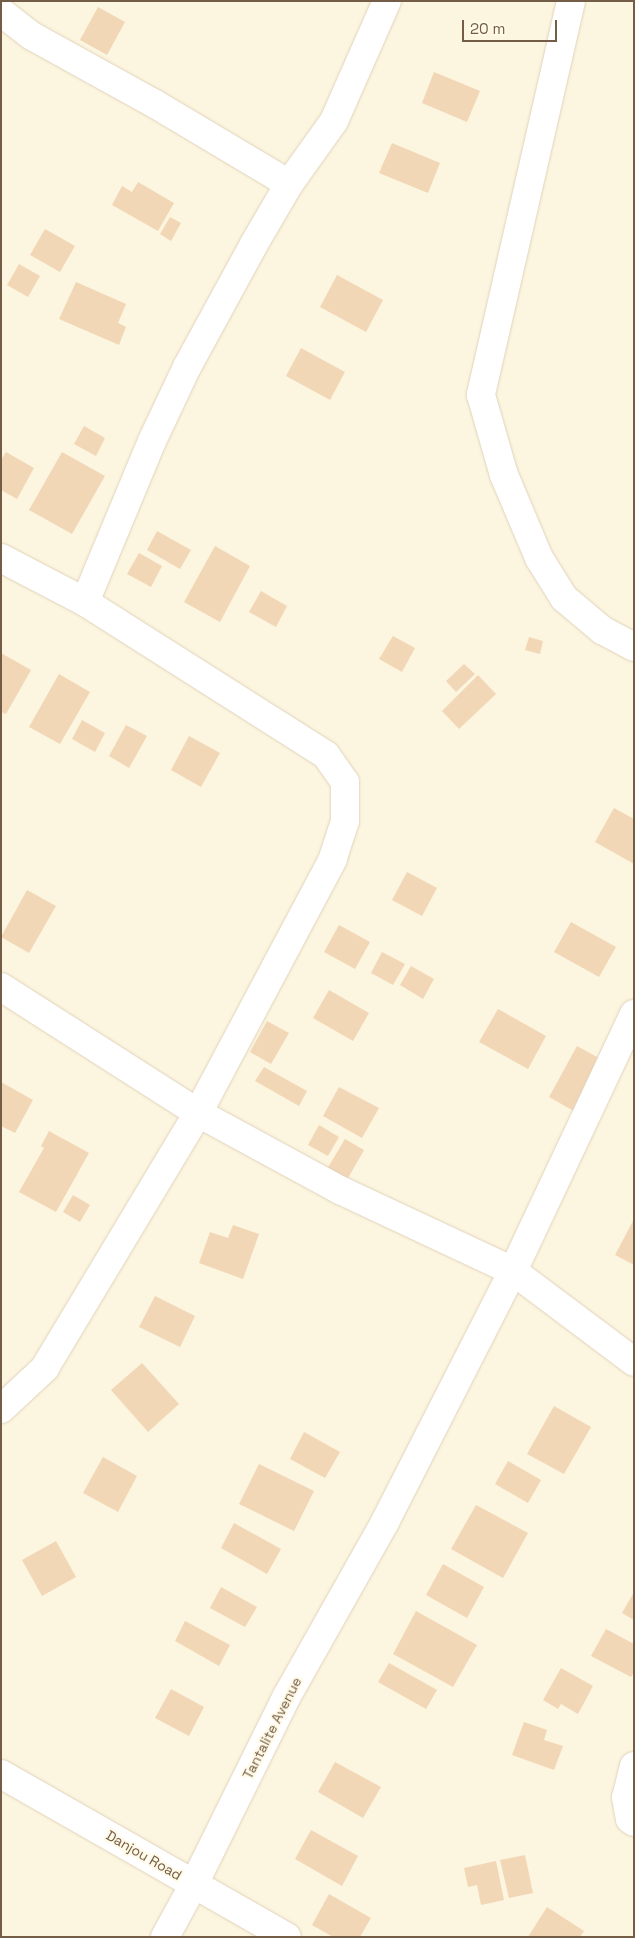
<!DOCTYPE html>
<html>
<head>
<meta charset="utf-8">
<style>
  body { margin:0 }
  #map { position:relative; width:635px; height:1938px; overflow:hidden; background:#fcf5df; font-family:"Space Grotesk",sans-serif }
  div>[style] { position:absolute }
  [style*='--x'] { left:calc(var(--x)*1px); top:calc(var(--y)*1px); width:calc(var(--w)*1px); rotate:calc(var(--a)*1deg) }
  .building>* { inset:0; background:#f2d7b7 }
  .roads { filter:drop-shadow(0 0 1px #e0d2bc) drop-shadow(0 0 1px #e0d2bc) }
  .street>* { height:28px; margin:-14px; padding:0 14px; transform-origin:14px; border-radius:14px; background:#fff }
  span { translate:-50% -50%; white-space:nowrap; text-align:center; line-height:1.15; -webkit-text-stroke:4px #fff9e6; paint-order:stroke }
  .street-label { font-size:14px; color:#735d47 }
  .frame { position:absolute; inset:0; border:2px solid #735d47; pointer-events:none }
  .scale { position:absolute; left:462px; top:20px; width:95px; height:22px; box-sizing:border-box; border:2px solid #735d47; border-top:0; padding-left:6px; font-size:15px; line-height:18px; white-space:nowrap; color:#735d47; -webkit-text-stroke:4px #fff9e6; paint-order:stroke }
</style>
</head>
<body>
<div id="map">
  <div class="building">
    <i style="clip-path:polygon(98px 7px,125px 22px,107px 55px,80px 40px)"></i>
    <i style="clip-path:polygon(434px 72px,480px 91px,467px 122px,422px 103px)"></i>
    <i style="clip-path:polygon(392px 143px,440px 163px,428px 193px,379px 173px)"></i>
    <i style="clip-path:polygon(138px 182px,174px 203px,158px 231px,112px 205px,122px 186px,132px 192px)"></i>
    <i style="clip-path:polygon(170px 217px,181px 223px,171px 241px,160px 234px)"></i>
    <i style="clip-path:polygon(45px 229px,75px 246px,60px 272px,30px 255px)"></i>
    <i style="clip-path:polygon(19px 264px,40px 276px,28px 297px,7px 285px)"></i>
    <i style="clip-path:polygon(337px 275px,383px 300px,366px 332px,320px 307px)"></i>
    <i style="clip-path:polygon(76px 282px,126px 304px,118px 323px,126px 327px,119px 345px,59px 319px)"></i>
    <i style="clip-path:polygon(301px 348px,345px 372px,330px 400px,286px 376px)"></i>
    <i style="clip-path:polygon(84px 426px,105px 438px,96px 456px,74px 444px)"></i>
    <i style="clip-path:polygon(6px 452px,34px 468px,17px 499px,1px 490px,1px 460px)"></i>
    <i style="clip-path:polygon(62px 452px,105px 476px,72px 534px,29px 510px)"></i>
    <i style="clip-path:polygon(157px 531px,191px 550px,180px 569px,147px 550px)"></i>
    <i style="clip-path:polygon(215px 546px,250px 566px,220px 622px,184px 602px)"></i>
    <i style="clip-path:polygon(139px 553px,162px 566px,151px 587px,127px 574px)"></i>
    <i style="clip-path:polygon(261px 591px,287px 606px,276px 627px,249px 612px)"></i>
    <i style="clip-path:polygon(393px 636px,415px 648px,402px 672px,379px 659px)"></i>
    <i style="clip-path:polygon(529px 637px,543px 641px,540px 654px,525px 650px)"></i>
    <i style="clip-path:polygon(1px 653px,31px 670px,6px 714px,1px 712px)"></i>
    <i style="clip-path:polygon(464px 664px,475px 674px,456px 692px,446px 681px)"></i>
    <i style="clip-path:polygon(59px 674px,90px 692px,60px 744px,29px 727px)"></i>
    <i style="clip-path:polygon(478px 675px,496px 694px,459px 729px,442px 711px)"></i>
    <i style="clip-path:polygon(82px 720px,105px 733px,95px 752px,72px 739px)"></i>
    <i style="clip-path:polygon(126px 725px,147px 736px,129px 768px,109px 756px)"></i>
    <i style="clip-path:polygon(189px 736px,220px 753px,201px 787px,171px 770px)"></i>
    <i style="clip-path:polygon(614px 808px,634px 819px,634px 864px,595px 842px)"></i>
    <i style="clip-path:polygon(407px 872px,437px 888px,422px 916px,392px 900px)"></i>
    <i style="clip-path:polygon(27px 890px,56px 906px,29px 953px,1px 937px)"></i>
    <i style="clip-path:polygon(571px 922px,616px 947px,599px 977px,554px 952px)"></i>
    <i style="clip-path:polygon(339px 925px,370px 942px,355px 969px,324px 952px)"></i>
    <i style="clip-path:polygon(382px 952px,405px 964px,393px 985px,371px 973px)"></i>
    <i style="clip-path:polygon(411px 966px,434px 979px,423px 999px,400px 985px)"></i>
    <i style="clip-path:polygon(329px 990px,369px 1013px,353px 1041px,313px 1018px)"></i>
    <i style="clip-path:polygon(498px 1009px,546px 1036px,528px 1069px,479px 1042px)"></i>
    <i style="clip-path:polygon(267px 1021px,289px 1033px,271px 1064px,250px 1052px)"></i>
    <i style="clip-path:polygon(577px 1046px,608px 1063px,579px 1114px,549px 1097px)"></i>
    <i style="clip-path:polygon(264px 1067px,307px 1091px,299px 1106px,255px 1081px)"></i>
    <i style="clip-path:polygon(1px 1082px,33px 1100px,15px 1133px,1px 1126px)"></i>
    <i style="clip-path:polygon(339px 1087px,379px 1108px,362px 1138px,323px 1116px)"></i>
    <i style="clip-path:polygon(319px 1125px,339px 1137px,328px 1156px,308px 1145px)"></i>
    <i style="clip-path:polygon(49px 1131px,89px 1153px,56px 1212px,19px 1192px,44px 1148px,41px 1146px)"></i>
    <i style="clip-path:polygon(345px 1139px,364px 1150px,347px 1180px,327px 1169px)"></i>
    <i style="clip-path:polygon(73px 1195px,90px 1205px,80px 1222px,63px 1212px)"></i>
    <i style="clip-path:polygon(634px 1219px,634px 1265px,615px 1255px)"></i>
    <i style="clip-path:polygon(233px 1225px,259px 1234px,243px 1279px,199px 1263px,210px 1232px,228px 1238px)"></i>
    <i style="clip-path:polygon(155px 1296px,195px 1316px,180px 1347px,139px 1327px)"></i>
    <i style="clip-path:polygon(142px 1363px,179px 1404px,148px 1432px,111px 1390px)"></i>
    <i style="clip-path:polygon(554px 1406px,591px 1427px,564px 1474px,527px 1454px)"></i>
    <i style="clip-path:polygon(304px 1432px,340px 1452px,325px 1478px,290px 1459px)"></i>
    <i style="clip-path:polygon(103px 1457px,137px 1476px,118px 1512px,83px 1493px)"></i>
    <i style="clip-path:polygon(508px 1461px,541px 1480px,528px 1503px,495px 1484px)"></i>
    <i style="clip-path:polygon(259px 1464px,314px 1491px,294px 1531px,239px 1504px)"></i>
    <i style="clip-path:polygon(476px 1505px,528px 1533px,503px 1578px,451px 1549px)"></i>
    <i style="clip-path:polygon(234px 1523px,281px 1549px,267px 1574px,221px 1548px)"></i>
    <i style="clip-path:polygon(56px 1541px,76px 1577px,42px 1596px,22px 1560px)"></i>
    <i style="clip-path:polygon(443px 1564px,484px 1587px,467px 1618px,426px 1595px)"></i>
    <i style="clip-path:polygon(221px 1587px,257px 1607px,245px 1627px,210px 1608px)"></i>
    <i style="clip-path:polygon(634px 1592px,634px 1620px,622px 1613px)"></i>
    <i style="clip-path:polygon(416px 1611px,477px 1645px,453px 1687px,393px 1654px)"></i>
    <i style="clip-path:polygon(185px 1621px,230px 1645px,219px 1666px,175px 1641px)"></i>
    <i style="clip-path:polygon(606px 1629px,634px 1644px,634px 1672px,631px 1677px,591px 1656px)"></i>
    <i style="clip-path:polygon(389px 1663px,437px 1690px,426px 1709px,378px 1682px)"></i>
    <i style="clip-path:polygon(561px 1668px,593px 1686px,578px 1714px,561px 1704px,558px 1709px,543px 1700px)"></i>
    <i style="clip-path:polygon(171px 1689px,204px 1707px,189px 1736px,155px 1718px)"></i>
    <i style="clip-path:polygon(524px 1722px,547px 1730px,544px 1740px,563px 1746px,554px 1770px,512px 1755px)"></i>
    <i style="clip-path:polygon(335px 1762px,381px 1787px,363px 1818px,318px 1792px)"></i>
    <i style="clip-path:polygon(311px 1830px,358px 1856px,342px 1886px,295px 1859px)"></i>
    <i style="clip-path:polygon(525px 1855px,533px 1893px,509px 1898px,500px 1860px)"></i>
    <i style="clip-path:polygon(496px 1861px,504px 1900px,481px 1905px,477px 1885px,468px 1887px,464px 1868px)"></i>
    <i style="clip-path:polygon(329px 1894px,371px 1918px,360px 1937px,333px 1937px,312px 1925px)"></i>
    <i style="clip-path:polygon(547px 1907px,584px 1931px,580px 1937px,528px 1937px)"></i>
  </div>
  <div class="roads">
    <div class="street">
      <i style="--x:571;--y:1;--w:404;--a:102.9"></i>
      <i style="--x:481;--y:395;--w:83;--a:74"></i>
      <i style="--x:504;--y:475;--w:90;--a:67.1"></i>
      <i style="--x:539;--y:558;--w:47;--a:58"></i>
      <i style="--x:564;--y:598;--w:50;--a:40.1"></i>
      <i style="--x:602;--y:630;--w:36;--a:28"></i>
      <i style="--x:1;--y:12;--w:39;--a:38"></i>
      <i style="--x:32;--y:36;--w:141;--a:28.9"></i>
      <i style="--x:155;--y:104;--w:156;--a:30.8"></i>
      <i style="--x:1;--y:558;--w:95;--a:27.6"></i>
      <i style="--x:85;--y:602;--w:285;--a:32.4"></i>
      <i style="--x:326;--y:755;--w:33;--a:55"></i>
      <i style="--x:345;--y:782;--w:39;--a:90"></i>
      <i style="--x:345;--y:821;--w:40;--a:108"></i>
      <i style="--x:333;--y:859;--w:288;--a:118"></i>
      <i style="--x:198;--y:1113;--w:297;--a:121"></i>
      <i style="--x:45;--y:1368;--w:60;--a:137"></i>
      <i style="--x:85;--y:602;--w:174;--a:-67.4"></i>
      <i style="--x:152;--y:441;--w:82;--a:-64.7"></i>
      <i style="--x:187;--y:367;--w:140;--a:-61.4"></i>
      <i style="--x:254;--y:244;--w:69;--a:-59.7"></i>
      <i style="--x:289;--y:184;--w:77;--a:-54.5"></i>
      <i style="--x:334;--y:121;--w:131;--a:-66.2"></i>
      <i style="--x:1;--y:987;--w:234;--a:32.6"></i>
      <i style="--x:198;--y:1113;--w:162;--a:28.5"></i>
      <i style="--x:340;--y:1190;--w:191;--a:25.1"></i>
      <i style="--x:513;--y:1271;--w:151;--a:36.9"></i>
      <i style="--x:634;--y:1766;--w:32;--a:104"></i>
      <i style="--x:626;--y:1797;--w:22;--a:80"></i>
      <i style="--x:630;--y:1819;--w:5;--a:37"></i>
      <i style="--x:1;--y:1774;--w:329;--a:29.7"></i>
      <i style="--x:165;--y:1937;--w:60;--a:-61.3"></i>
      <i style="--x:194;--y:1884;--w:210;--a:-63.7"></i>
      <i style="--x:287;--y:1696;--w:200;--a:-60.6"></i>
      <i style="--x:385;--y:1522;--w:282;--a:-63"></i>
      <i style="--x:513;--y:1271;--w:284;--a:-64.8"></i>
    </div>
  </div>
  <div class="street-label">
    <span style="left:272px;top:1728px;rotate:-63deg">Tantalite Avenue</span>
    <span style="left:144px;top:1855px;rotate:30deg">Danjou Road</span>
  </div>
  <div class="frame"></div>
  <div class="scale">20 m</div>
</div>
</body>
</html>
